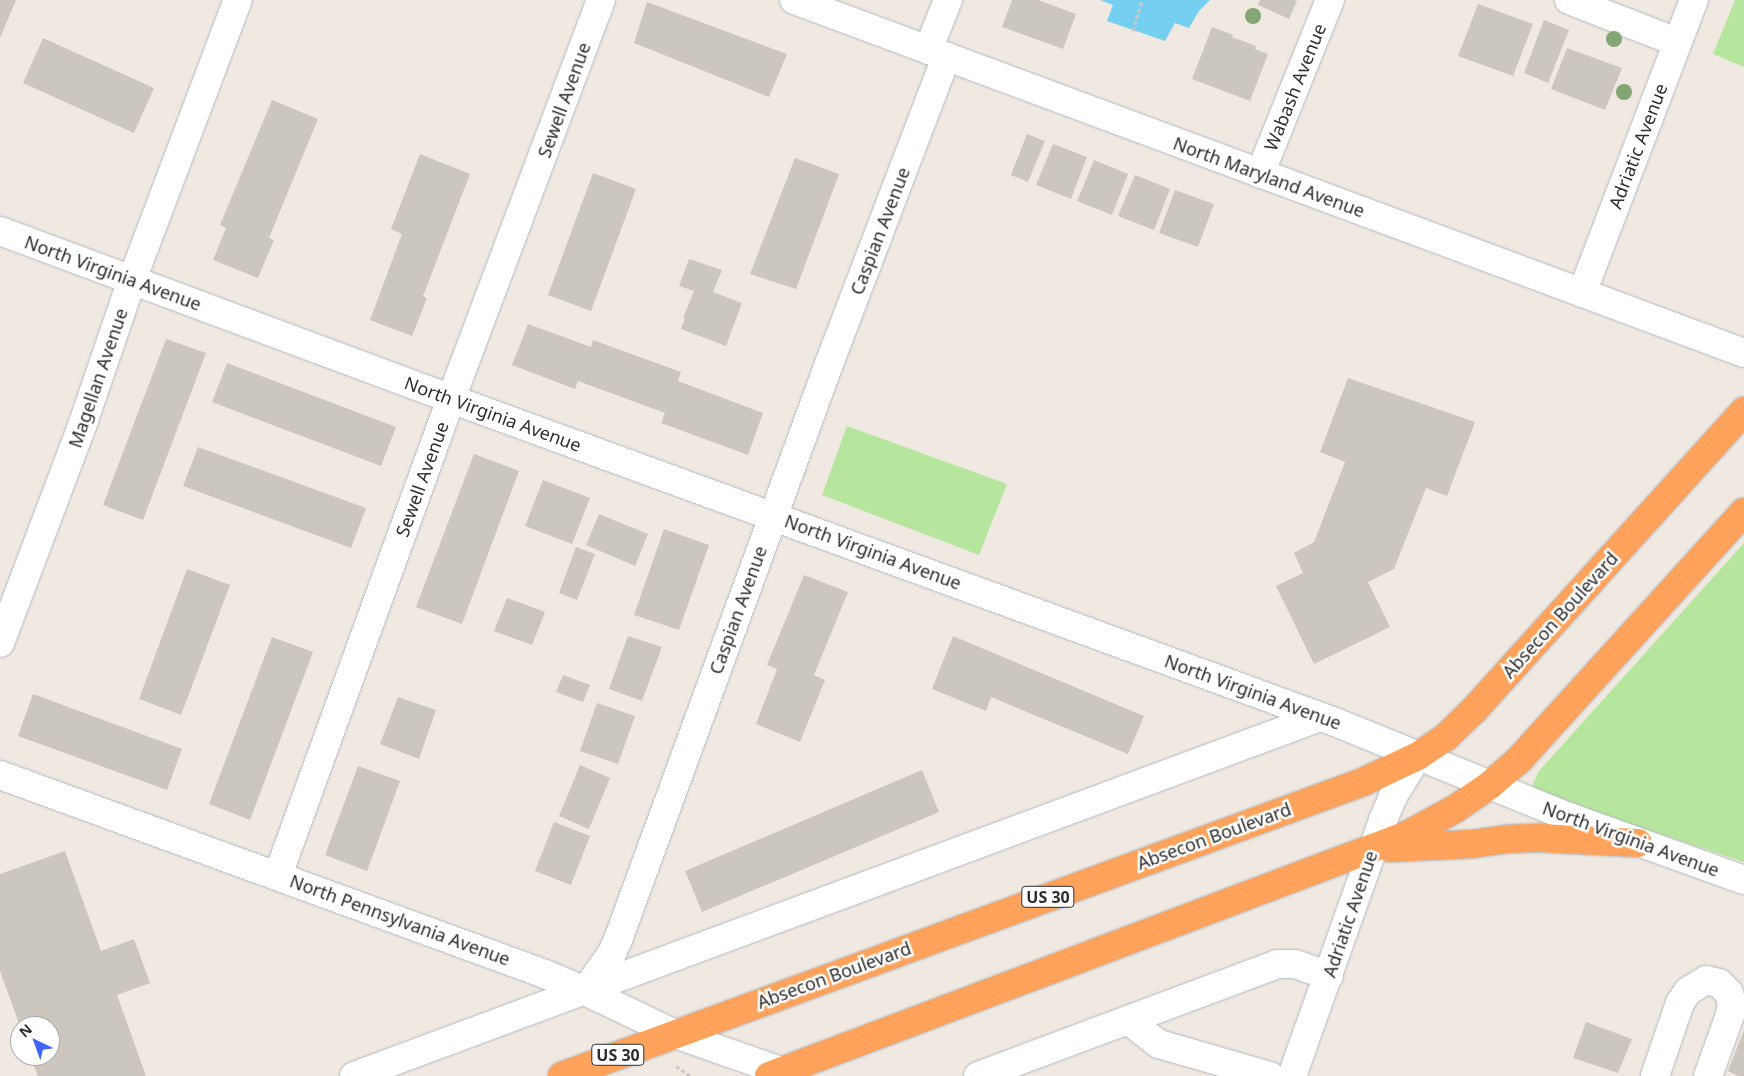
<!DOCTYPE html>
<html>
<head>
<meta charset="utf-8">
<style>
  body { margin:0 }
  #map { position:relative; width:1744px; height:1076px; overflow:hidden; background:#efe9e1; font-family:"Noto Sans",sans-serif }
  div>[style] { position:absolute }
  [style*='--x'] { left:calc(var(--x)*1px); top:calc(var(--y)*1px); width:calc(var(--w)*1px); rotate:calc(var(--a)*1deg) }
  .green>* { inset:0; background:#b6e59e }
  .water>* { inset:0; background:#75cff0 }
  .building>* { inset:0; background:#cbc7bf }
  .path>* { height:3px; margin-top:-1.5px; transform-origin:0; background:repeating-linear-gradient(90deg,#c9c9c9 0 4px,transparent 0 6.5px) }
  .roads { filter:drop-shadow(0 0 1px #b4b7c1) drop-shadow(0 0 1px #b4b7c1) }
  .minor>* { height:28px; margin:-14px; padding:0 14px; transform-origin:14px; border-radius:14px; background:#fff }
  .highway>* { height:28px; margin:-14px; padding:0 14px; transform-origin:14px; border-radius:14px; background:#ffa35c }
  .trees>* { width:16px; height:16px; margin:-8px; border-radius:50%; background:#84a574 }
  span { translate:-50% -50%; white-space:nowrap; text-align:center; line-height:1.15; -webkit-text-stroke:5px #fff; paint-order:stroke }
  .shield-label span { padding:1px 4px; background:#fff; border:1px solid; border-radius:4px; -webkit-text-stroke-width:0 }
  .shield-label { font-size:16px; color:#2e2e2e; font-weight:700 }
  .street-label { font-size:18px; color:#2e2e2e }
  .north { position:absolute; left:10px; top:1016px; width:50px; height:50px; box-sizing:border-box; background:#fff; border:1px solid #ababab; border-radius:50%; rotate:318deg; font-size:14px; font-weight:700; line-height:20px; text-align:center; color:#2e2e2e }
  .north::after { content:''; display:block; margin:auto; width:18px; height:22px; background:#4264fb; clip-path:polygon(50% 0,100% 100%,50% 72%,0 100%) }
</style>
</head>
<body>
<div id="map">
  <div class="green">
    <i style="clip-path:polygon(1735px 0,1744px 0,1744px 67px,1713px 54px)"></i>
    <i style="clip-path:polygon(847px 426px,1007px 484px,979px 555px,822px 495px)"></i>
    <i style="clip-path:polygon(1744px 543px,1744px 862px,1542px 795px,1532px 786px,1539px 771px)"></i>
  </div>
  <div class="water">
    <i style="clip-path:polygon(1100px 0,1210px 0,1199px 11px,1189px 28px,1175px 23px,1165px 41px,1107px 21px,1113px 5px)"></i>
  </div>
  <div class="building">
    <i style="clip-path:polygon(0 0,16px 0,0 38px)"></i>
    <i style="clip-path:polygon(1012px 0,1038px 0,1076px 14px,1063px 49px,1002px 27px)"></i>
    <i style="clip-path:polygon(1260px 0,1294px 0,1297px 1px,1289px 19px,1258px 5px)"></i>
    <i style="clip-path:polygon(647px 2px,787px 54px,769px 97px,634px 43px)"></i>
    <i style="clip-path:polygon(1478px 4px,1533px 24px,1513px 76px,1458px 56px)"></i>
    <i style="clip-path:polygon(1544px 20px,1569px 30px,1548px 83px,1524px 73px)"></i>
    <i style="clip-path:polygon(1212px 27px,1233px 35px,1232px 37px,1256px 46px,1255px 49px,1268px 54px,1250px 101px,1192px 79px)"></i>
    <i style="clip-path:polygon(43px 38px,154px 88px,134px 133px,23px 83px)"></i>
    <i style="clip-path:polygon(1567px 48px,1622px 68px,1605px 110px,1551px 89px)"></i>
    <i style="clip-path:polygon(272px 100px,318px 119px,269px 238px,274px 240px,258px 278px,213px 260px,226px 228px,220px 225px)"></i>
    <i style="clip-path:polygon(1027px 134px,1045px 141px,1028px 182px,1011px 175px)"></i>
    <i style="clip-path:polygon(1053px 144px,1087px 157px,1071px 199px,1036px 185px)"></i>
    <i style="clip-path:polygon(420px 154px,470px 174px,423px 296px,427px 298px,412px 336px,370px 320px,402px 234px,391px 229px)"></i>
    <i style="clip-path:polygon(795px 158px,839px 174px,796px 289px,750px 274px)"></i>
    <i style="clip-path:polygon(1094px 160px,1128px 174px,1112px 215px,1077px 201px)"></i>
    <i style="clip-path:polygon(593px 173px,636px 189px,591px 311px,548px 295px)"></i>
    <i style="clip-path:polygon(1135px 175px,1170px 189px,1154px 230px,1118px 216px)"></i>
    <i style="clip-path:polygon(1175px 190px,1214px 204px,1198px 247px,1159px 233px)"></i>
    <i style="clip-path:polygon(689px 259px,722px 270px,713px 292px,742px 303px,726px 346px,681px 329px,685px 318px,683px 318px,694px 291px,679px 286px)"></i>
    <i style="clip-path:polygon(528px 324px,591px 347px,593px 340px,681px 372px,678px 381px,763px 413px,748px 455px,661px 423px,665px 413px,578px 381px,575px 389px,512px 365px)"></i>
    <i style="clip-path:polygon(166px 339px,206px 353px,143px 520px,103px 505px)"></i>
    <i style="clip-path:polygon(227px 363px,396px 427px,381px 466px,212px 402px)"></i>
    <i style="clip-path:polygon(1348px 378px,1475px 422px,1447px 496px,1426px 488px,1394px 569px,1368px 582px,1390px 627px,1314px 664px,1276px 586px,1303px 573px,1294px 553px,1314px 542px,1345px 462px,1320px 452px)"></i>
    <i style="clip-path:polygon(198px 447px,366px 508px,351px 548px,183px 486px)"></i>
    <i style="clip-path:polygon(474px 454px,519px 471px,462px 624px,416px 607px)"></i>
    <i style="clip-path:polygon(543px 480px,590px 498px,572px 544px,525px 526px)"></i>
    <i style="clip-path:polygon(599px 514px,648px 534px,635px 566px,586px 545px)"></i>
    <i style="clip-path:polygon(664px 529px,709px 545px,679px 630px,634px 615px)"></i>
    <i style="clip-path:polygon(576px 547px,595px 554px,577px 600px,559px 593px)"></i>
    <i style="clip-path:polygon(187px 569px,230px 585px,181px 715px,139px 699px)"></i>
    <i style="clip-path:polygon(804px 575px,848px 592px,814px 675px,825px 680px,800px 742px,756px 724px,777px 669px,767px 665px)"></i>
    <i style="clip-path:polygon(507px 598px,545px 612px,532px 645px,494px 631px)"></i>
    <i style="clip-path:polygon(628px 636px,662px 647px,642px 701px,609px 689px)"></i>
    <i style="clip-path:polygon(953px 636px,1144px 716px,1128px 754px,991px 697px,986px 711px,932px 689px)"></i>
    <i style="clip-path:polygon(272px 637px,313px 652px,250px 820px,209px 804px)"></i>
    <i style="clip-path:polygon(563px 675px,590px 685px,583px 702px,556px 692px)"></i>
    <i style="clip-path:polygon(33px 694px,182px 749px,167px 790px,18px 736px)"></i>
    <i style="clip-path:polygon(398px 697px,436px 710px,419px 759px,380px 744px)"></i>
    <i style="clip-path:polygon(597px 703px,635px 716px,618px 764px,580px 751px)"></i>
    <i style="clip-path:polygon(580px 765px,610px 778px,589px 829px,559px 816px)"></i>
    <i style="clip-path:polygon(358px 766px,400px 781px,367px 871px,325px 855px)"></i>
    <i style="clip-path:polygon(922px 770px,939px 812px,702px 912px,685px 871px)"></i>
    <i style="clip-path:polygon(554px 822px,590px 836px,571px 885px,535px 871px)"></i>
    <i style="clip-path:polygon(65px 851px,101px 951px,134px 939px,150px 983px,117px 995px,146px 1076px,38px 1076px,30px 1056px,50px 1056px,50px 1026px,20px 1026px,0 971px,0 874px)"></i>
    <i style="clip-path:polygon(1586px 1022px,1632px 1039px,1618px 1073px,1573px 1058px)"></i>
    <i style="clip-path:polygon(1744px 1030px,1744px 1076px,1738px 1076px,1728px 1071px)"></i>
  </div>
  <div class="path">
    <i style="--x:1103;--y:1;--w:1;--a:-90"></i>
    <i style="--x:1133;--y:31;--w:32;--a:-74"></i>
    <i style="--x:676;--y:1066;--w:18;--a:34"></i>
  </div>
  <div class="roads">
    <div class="minor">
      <i style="--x:794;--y:0;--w:1013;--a:20.38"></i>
      <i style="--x:1569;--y:0;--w:116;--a:21.3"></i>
      <i style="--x:928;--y:50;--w:54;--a:-68.2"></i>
      <i style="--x:1260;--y:174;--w:188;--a:-68.1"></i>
      <i style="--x:0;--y:231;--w:481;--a:20.4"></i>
      <i style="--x:451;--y:399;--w:941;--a:20.07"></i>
      <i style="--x:1335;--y:722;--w:253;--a:22.1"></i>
      <i style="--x:1569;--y:817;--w:186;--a:19.8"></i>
      <i style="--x:1582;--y:293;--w:314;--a:-69.1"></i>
      <i style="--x:0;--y:643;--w:235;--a:-69.3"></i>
      <i style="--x:83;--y:423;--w:151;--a:-71.1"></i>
      <i style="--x:132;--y:280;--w:299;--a:-69.3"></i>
      <i style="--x:0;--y:775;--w:580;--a:20.06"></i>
      <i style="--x:545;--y:974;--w:43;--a:23"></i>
      <i style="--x:585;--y:991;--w:100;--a:25.5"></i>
      <i style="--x:675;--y:1034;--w:127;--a:19.3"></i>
      <i style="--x:278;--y:875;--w:506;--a:-70.03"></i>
      <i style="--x:451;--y:399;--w:426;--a:-69.4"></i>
      <i style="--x:585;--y:991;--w:47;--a:-54.6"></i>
      <i style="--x:612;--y:953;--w:17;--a:-66"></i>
      <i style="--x:619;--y:937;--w:610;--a:-69.87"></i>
      <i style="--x:829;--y:364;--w:329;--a:-69.1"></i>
      <i style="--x:1128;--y:1020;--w:39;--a:38"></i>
      <i style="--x:1159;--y:1044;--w:116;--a:16.1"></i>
      <i style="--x:354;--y:1076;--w:1031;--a:-20.39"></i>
      <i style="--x:978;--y:1076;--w:319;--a:-20.5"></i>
      <i style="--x:1277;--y:964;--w:18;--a:0"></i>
      <i style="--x:1295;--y:964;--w:36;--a:19"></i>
      <i style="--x:1292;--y:1076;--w:272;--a:-70.4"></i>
      <i style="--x:1383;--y:820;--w:26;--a:-67"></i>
      <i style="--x:1393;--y:796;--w:47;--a:-58"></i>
      <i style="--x:1655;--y:1076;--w:77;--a:-71.1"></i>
      <i style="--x:1680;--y:1003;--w:14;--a:-56"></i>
      <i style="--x:1688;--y:991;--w:21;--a:-31"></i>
      <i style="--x:1706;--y:980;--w:13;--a:13"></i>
      <i style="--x:1719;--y:983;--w:14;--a:45"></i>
      <i style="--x:1729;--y:993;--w:11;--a:75"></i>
      <i style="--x:1732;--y:1004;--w:11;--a:100"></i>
      <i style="--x:1730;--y:1015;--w:65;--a:109.8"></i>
    </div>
    <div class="highway">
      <i style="--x:1390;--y:848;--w:82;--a:-2.8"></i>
      <i style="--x:1472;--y:844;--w:35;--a:-8"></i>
      <i style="--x:1507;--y:839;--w:33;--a:-2"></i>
      <i style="--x:1540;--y:838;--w:98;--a:2.9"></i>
      <i style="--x:562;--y:1076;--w:853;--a:-20.16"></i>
      <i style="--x:1363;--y:782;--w:61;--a:-25.3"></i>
      <i style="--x:1418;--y:756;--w:34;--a:-34"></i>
      <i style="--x:1446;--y:737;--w:39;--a:-44"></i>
      <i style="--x:1474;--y:710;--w:403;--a:-47.9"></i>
      <i style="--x:769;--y:1076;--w:646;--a:-20.68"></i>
      <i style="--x:1373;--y:848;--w:36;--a:-21"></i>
      <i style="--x:1407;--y:835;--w:55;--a:-28.4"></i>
      <i style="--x:1455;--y:809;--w:42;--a:-34.4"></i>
      <i style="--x:1490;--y:785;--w:37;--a:-41"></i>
      <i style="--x:1518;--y:761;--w:336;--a:-47.8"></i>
    </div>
  </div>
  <div class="trees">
    <i style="left:1253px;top:16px"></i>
    <i style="left:1614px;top:39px"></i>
    <i style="left:1624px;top:92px"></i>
  </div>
  <div class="shield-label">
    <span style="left:1048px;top:897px">US 30</span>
    <span style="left:618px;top:1055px">US 30</span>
  </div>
  <div class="street-label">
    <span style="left:1295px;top:87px;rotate:-68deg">Wabash Avenue</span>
    <span style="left:564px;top:100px;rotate:-70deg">Sewell Avenue</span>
    <span style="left:1638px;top:146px;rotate:-69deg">Adriatic Avenue</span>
    <span style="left:1269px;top:177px;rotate:20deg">North Maryland Avenue</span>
    <span style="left:880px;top:231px;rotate:-69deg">Caspian Avenue</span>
    <span style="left:113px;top:273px;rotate:20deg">North Virginia Avenue</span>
    <span style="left:98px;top:378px;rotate:-71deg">Magellan Avenue</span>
    <span style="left:493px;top:414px;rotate:20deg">North Virginia Avenue</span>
    <span style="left:422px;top:479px;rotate:-70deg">Sewell Avenue</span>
    <span style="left:873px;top:552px;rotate:20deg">North Virginia Avenue</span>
    <span style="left:738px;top:610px;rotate:-70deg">Caspian Avenue</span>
    <span style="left:1560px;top:615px;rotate:-48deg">Absecon Boulevard</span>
    <span style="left:1253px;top:692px;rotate:20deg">North Virginia Avenue</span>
    <span style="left:1214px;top:836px;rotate:-20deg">Absecon Boulevard</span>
    <span style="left:1631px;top:839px;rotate:20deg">North Virginia Avenue</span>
    <span style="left:1350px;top:914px;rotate:-71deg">Adriatic Avenue</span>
    <span style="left:400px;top:920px;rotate:20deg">North Pennsylvania Avenue</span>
    <span style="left:834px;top:975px;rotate:-20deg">Absecon Boulevard</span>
  </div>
  <div class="north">N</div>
</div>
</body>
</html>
